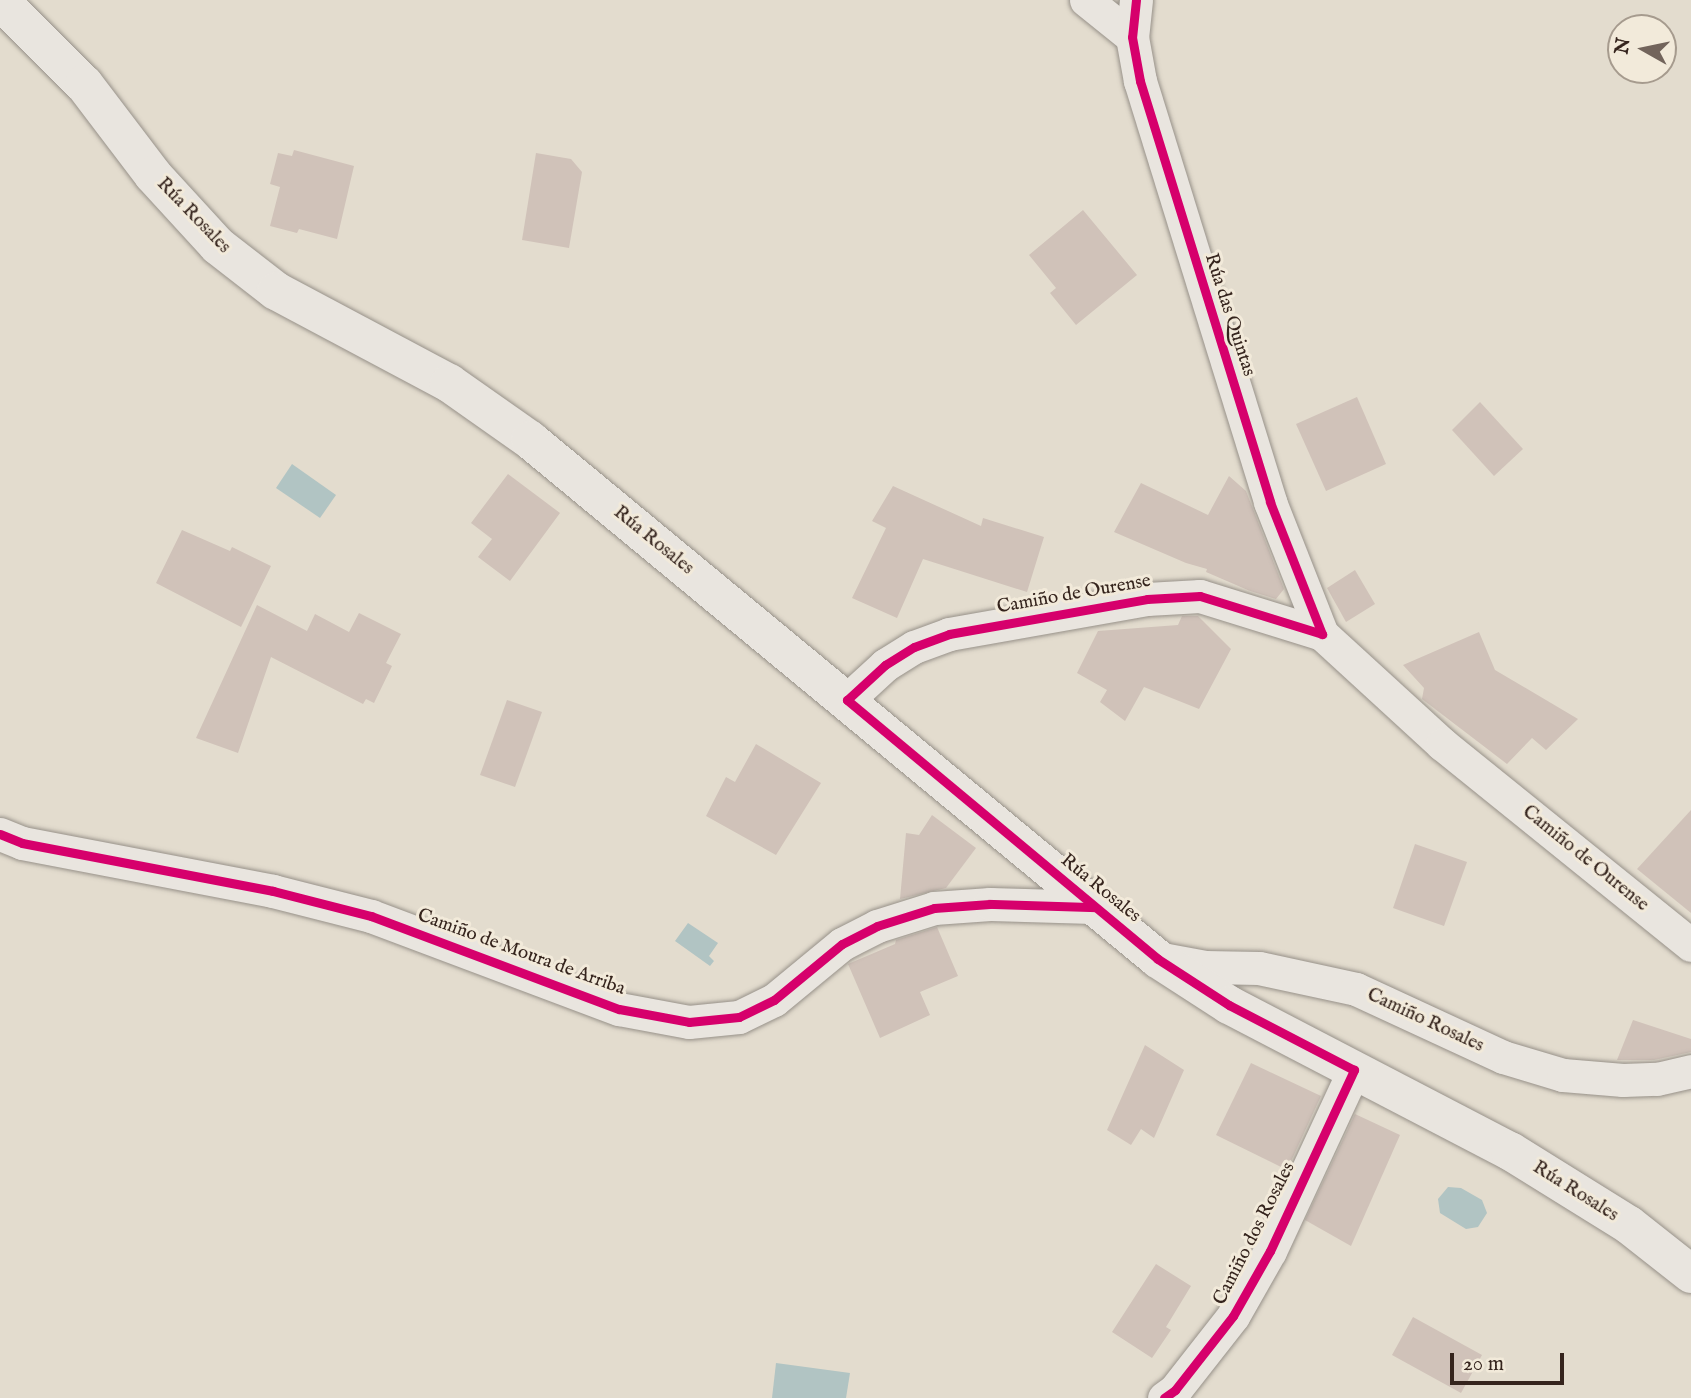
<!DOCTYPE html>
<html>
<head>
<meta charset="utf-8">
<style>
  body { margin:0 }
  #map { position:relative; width:1691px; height:1398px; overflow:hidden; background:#e3dcce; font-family:"IM FELL English",serif }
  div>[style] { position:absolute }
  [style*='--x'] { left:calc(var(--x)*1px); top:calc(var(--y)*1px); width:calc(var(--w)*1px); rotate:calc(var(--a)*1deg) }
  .water>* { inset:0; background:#b1c4c3 }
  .building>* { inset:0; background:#d0c2b9 }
  .roads { filter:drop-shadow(0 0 2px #979189) drop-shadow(0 0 2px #979189) }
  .street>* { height:33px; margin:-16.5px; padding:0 16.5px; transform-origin:16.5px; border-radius:16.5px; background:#e9e5df }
  .secondary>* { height:38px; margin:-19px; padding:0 19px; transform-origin:19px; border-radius:19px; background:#e9e5df }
  .cycleway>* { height:9px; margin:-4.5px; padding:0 4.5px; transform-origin:4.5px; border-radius:4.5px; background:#d6006c }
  span { translate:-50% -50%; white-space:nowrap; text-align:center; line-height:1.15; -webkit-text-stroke:6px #f2eada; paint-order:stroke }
  .street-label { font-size:19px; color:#35241d }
  .north { position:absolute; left:1607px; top:14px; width:70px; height:70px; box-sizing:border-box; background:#f2eada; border:2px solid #a69b8e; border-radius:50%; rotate:279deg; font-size:19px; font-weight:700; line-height:28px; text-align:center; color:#35241d }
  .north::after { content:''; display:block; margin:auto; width:24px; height:32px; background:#72645b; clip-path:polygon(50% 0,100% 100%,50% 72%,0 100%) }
  .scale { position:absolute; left:1450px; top:1353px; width:114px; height:32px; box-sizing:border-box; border:4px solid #35241d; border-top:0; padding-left:9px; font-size:21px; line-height:24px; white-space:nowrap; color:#35241d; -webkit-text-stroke:5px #f2eada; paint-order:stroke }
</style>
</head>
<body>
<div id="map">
  <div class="water">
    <i style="clip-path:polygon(292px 464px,336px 495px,320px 518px,276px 488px)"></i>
    <i style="clip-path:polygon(688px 923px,718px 943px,709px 956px,714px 961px,710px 966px,675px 941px)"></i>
    <i style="clip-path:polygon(1448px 1187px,1461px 1188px,1482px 1200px,1487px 1213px,1478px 1227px,1466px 1229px,1440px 1213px,1438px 1199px)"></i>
    <i style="clip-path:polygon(776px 1363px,850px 1373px,846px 1398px,772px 1398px)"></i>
  </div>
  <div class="building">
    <i style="clip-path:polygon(294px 150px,354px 166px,337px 239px,299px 229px,297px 233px,270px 226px,280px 187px,270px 184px,278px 153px,292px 156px)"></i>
    <i style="clip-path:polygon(536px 153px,571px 159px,582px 172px,569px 248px,522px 240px)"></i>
    <i style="clip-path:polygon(1083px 210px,1137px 275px,1076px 325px,1050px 293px,1056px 288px,1029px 255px)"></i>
    <i style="clip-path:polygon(1357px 397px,1386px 464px,1326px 491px,1296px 424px)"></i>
    <i style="clip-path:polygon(1480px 402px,1523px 449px,1494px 476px,1452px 430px)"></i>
    <i style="clip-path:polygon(508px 474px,560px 513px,510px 581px,478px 557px,492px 539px,471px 523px)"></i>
    <i style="clip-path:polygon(1229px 476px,1246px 491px,1284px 589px,1276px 599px,1250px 591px,1206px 572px,1207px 569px,1186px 563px,1114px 532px,1141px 483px,1208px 515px)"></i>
    <i style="clip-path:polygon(893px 486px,981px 526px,983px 518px,1044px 537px,1027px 592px,923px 559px,897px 618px,852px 598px,886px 528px,872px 521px)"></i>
    <i style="clip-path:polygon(182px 530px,230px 551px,232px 547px,271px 566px,241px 627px,156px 583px)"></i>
    <i style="clip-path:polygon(1355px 570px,1375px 604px,1346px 622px,1327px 588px)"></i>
    <i style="clip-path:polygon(257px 605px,307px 631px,315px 614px,349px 632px,359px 613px,401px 634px,386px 663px,392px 666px,374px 703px,366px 699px,363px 704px,271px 657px,238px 753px,196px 738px)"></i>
    <i style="clip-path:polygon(1182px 616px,1198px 616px,1231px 649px,1199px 709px,1144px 687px,1125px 721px,1100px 702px,1107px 690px,1077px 673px,1098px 631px,1178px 625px)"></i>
    <i style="clip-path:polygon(1479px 632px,1495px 670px,1578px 719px,1546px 750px,1532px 738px,1507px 764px,1422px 699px,1424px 688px,1403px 665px)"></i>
    <i style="clip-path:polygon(507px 700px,542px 712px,515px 787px,480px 775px)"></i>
    <i style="clip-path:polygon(756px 744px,821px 783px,776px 855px,706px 816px,726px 777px,735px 782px)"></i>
    <i style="clip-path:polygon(1691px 810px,1691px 913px,1637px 869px)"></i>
    <i style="clip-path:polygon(932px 815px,976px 848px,946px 888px,900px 899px,906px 833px,919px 835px)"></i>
    <i style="clip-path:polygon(1415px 844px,1467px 862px,1444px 926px,1393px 908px)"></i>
    <i style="clip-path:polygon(937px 927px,958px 976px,920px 992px,930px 1015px,880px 1038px,848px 964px,895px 944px,896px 940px)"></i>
    <i style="clip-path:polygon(1633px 1020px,1691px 1039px,1691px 1052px,1654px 1060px,1617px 1060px)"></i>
    <i style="clip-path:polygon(1145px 1045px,1184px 1070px,1154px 1138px,1141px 1129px,1131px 1145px,1107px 1130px)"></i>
    <i style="clip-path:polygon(1251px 1063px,1321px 1096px,1287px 1170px,1216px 1135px)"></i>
    <i style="clip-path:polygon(1355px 1114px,1400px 1135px,1351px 1246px,1305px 1220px)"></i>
    <i style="clip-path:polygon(1156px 1264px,1191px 1286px,1166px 1327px,1171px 1330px,1152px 1358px,1112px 1332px)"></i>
    <i style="clip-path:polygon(1413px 1317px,1482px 1355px,1461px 1393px,1392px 1355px)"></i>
  </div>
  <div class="roads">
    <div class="street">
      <i style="--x:1086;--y:0;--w:59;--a:38.8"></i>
      <i style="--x:1136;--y:0;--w:37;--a:96"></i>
      <i style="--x:1132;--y:37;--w:45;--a:79.7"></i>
      <i style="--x:1140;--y:81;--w:441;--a:72.8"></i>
      <i style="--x:1270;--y:502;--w:142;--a:68.5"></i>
      <i style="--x:847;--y:700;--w:52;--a:-42.6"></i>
      <i style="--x:885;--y:665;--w:34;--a:-32"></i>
      <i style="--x:914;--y:647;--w:37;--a:-20"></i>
      <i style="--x:949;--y:634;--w:201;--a:-10"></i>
      <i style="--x:1147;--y:599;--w:53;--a:-3.2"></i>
      <i style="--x:1200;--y:596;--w:128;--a:17.3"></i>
      <i style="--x:1322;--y:634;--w:163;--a:42.5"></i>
      <i style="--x:1442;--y:744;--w:320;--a:38.9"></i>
      <i style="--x:0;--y:834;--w:24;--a:22"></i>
      <i style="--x:22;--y:843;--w:256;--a:10.8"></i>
      <i style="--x:273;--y:891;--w:101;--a:14.3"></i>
      <i style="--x:371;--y:916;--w:265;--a:20.6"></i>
      <i style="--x:619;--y:1009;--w:71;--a:10.5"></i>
      <i style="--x:689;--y:1022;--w:50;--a:-5.7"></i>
      <i style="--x:739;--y:1017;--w:39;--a:-26"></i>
      <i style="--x:774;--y:1000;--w:88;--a:-39.5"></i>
      <i style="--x:842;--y:944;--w:39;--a:-27"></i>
      <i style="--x:877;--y:926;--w:60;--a:-17.5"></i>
      <i style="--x:934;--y:908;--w:56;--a:-4.1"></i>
      <i style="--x:990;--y:904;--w:103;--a:1.7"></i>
      <i style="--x:1162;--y:959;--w:44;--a:10.5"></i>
      <i style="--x:1205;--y:967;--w:54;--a:1.1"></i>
      <i style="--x:1259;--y:968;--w:99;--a:12.2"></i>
      <i style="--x:1356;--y:989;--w:162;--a:24.8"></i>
      <i style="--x:1503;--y:1057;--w:63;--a:16.7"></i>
      <i style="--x:1563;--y:1075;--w:60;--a:4.8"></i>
      <i style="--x:1623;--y:1080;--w:34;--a:-2"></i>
      <i style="--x:1657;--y:1079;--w:35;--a:-13"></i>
      <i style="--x:1164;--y:1398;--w:14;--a:-36"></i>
      <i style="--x:1175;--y:1390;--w:94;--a:-51.9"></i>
      <i style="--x:1233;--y:1316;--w:75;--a:-60.4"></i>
      <i style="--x:1270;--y:1251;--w:200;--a:-65.1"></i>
    </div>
    <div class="secondary">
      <i style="--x:0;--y:1;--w:118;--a:44.7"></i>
      <i style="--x:84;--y:84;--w:114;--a:52.8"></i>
      <i style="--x:153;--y:175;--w:96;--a:47.5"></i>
      <i style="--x:218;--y:246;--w:73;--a:37.8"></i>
      <i style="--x:276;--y:291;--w:196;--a:28"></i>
      <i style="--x:449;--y:383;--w:99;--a:35.1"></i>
      <i style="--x:530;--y:440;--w:815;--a:39.57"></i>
      <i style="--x:1158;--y:959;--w:85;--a:32.9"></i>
      <i style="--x:1229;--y:1005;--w:317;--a:27.5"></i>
      <i style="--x:1510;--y:1151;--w:140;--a:31.9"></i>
      <i style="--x:1629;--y:1225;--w:79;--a:38.3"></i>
    </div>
  </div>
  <div class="cycleway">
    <i style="--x:1136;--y:0;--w:37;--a:96"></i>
    <i style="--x:1132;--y:37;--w:45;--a:79.7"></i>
    <i style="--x:1140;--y:81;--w:441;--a:72.8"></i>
    <i style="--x:1270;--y:502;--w:142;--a:68.5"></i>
    <i style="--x:0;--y:834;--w:24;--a:22"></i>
    <i style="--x:22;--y:843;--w:256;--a:10.8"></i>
    <i style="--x:273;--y:891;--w:101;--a:14.3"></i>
    <i style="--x:371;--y:916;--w:265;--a:20.6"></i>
    <i style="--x:619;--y:1009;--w:71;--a:10.5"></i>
    <i style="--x:689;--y:1022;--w:50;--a:-5.7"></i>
    <i style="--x:739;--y:1017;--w:39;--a:-26"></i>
    <i style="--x:774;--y:1000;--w:88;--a:-39.5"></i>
    <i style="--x:842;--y:944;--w:39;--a:-27"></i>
    <i style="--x:877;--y:926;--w:60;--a:-17.5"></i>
    <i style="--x:934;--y:908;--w:56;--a:-4.1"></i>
    <i style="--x:990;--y:904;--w:103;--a:1.7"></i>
    <i style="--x:1164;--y:1398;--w:14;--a:-36"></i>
    <i style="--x:1175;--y:1390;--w:94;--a:-51.9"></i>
    <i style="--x:1233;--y:1316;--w:75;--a:-60.4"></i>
    <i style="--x:1270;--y:1251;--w:200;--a:-65.1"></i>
    <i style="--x:1354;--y:1070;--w:141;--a:-152.5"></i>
    <i style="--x:1229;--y:1005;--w:85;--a:-147.1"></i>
    <i style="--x:1158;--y:959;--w:405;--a:-140.2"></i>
    <i style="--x:847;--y:700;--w:52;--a:-42.6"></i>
    <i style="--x:885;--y:665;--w:34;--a:-32"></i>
    <i style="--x:914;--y:647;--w:37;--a:-20"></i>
    <i style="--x:949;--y:634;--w:201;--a:-10"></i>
    <i style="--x:1147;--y:599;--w:53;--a:-3.2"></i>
    <i style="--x:1200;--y:596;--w:128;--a:17.3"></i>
  </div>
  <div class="street-label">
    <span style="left:193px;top:216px;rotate:46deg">Rúa Rosales</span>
    <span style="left:1229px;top:315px;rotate:72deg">Rúa das Quintas</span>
    <span style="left:653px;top:541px;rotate:39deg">Rúa Rosales</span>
    <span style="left:1074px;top:595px;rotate:-10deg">Camiño de Ourense</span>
    <span style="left:1585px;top:859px;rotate:39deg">Camiño de Ourense</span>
    <span style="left:1100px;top:889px;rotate:39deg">Rúa Rosales</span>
    <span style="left:521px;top:953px;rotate:20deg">Camiño de Moura de Arriba</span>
    <span style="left:1425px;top:1021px;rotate:25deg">Camiño Rosales</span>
    <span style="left:1575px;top:1192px;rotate:32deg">Rúa Rosales</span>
    <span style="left:1255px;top:1234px;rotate:-63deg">Camiño dos Rosales</span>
  </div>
  <div class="north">N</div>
  <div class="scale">20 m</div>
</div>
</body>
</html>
